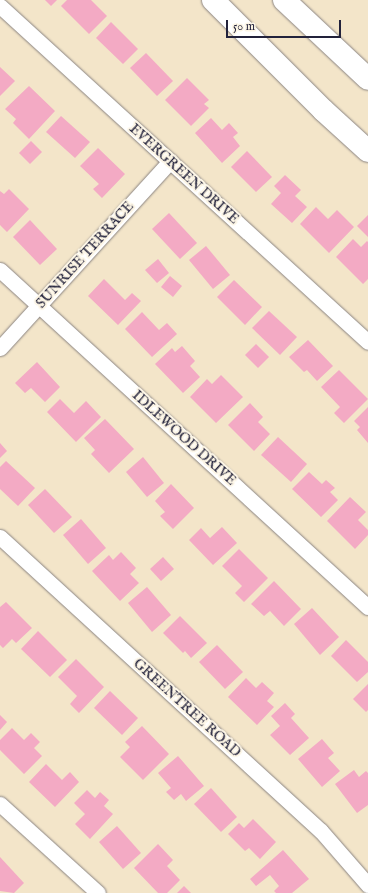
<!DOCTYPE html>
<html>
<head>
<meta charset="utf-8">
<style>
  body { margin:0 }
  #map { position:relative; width:368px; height:893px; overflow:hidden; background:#f3e5c9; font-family:"IM FELL English",serif }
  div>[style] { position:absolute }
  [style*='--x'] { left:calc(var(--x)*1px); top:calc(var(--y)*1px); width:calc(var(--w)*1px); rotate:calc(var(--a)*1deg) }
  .building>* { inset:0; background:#f3aac4 }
  .roads { filter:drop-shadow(0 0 1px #8a8482) drop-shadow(0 0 1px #8a8482) }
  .minor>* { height:15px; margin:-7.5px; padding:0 7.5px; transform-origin:7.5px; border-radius:7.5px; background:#fff }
  .motorway>* { height:22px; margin:-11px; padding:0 11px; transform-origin:11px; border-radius:11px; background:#fff }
  span { translate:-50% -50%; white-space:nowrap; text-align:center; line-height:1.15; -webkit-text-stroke:4px #fcf5e5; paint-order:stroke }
  .street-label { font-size:14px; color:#22223b }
  .scale { position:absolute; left:226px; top:20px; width:115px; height:18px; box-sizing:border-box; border:2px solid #22223b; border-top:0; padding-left:5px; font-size:12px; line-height:14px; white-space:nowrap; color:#22223b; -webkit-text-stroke:3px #fcf5e5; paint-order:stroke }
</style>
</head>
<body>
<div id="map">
  <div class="building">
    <i style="clip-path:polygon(45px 0,57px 0,51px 6px)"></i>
    <i style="clip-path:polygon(67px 0,91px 0,107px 16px,89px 34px,61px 6px)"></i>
    <i style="clip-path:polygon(111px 22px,138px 49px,123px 64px,96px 38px)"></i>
    <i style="clip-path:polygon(146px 53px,173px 81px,157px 96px,130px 68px)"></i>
    <i style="clip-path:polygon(0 67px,15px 81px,0 96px)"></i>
    <i style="clip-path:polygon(187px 78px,209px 100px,204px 104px,209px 108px,191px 126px,165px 100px)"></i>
    <i style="clip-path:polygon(29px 86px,55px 111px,29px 139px,13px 123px,16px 119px,5px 109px)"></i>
    <i style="clip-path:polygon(61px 116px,90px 142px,75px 158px,46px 132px)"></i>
    <i style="clip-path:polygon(211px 118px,222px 130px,229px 123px,238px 133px,233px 137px,240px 146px,222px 163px,195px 133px)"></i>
    <i style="clip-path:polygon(31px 141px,42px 152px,30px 164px,19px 153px)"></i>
    <i style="clip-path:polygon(98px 148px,125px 174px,102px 198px,93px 189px,99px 184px,80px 166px)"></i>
    <i style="clip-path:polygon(247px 151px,272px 177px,256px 192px,231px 167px)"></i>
    <i style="clip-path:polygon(285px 175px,301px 190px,295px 196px,307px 207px,292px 223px,271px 204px,281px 193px,274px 186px)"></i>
    <i style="clip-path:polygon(9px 189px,29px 209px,7px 232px,0 225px,0 191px,4px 194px)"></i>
    <i style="clip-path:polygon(316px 207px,328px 219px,337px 210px,354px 227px,329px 253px,300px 224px)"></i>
    <i style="clip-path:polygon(169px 213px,197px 243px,180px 259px,152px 229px)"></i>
    <i style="clip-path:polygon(368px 215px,368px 237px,357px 226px)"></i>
    <i style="clip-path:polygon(30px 220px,57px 249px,40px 265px,13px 237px)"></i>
    <i style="clip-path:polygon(353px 239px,361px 247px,367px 241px,368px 242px,368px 279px,363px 284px,336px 257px)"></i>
    <i style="clip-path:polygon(206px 246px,230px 275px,213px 289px,189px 260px)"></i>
    <i style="clip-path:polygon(158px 259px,169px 273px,157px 283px,145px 270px)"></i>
    <i style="clip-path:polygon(170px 276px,182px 286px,173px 297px,161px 287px)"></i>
    <i style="clip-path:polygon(104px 279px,125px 300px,132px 293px,141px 301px,118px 325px,88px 296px)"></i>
    <i style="clip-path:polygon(234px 280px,262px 307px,245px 325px,217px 297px)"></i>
    <i style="clip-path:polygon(269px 311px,297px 337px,280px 355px,252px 328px)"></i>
    <i style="clip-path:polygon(142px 312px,159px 330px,167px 323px,177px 334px,152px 357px,125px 329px)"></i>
    <i style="clip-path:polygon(308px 340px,333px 366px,317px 381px,307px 370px,304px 372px,289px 357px)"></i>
    <i style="clip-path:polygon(256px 344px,269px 357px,258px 368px,245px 355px)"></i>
    <i style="clip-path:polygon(182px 346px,195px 361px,190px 366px,200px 377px,183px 393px,155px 364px,172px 348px,175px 352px)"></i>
    <i style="clip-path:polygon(37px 362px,60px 387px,45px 402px,31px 388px,25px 393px,15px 383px)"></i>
    <i style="clip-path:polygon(339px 370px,368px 399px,344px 423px,334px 413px,340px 407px,321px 387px)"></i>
    <i style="clip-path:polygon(221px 375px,243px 397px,216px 423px,190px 397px,207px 379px,212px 384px)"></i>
    <i style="clip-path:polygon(60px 399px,74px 413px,86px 401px,101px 417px,76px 442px,47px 412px)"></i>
    <i style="clip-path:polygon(250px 403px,263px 417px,258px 422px,270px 434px,254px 451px,228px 425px)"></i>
    <i style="clip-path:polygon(368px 407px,368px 443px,357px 430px,360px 427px,354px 421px)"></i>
    <i style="clip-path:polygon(105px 419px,134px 449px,109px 473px,91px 454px,95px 450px,84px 438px)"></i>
    <i style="clip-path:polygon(278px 437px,307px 464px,291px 482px,261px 455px)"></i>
    <i style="clip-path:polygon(0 443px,7px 451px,0 458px)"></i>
    <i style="clip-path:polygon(143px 457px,164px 483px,147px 497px,126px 472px)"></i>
    <i style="clip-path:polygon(6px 461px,35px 488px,18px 506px,0 489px,0 467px)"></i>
    <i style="clip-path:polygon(309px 472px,322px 484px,326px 480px,335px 488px,330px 492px,338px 500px,321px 517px,292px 489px)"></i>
    <i style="clip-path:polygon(171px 484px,194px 508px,173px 529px,160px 516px,165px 512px,155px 501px)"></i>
    <i style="clip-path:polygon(45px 489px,72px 517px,54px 533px,28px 505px)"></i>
    <i style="clip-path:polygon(350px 497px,366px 512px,358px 520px,368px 530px,368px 535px,355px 549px,327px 521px)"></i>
    <i style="clip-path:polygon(81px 519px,106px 548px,88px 564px,63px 535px)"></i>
    <i style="clip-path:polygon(222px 527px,237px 543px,213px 565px,189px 540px,201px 528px,210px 538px)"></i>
    <i style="clip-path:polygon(239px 549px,268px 578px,244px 602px,235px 593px,242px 586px,222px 566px)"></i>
    <i style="clip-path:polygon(121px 552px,136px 568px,130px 574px,139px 583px,120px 601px,92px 571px,109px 555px,113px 560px)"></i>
    <i style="clip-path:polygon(163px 557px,174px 569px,161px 581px,150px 569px)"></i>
    <i style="clip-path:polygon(274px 581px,301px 609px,284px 626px,270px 611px,264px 616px,251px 604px)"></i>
    <i style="clip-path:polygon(147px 587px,171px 615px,152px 632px,128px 603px)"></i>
    <i style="clip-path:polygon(6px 602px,32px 628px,16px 643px,12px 639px,3px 648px,0 645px,0 607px)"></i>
    <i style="clip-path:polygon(312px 608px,339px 637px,320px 655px,294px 624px)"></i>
    <i style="clip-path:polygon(180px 616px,207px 643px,191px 658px,185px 651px,183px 653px,163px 633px)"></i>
    <i style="clip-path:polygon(38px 631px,67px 660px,50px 677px,21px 649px)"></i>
    <i style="clip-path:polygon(346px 640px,368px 662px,368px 672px,357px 682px,331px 656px)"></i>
    <i style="clip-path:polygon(217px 645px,243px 672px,225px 689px,199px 662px)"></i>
    <i style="clip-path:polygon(76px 659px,104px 687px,79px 713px,70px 704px,77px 696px,58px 677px)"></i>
    <i style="clip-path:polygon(246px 678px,256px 688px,262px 682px,274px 693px,267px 701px,274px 707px,257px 725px,228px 697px)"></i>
    <i style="clip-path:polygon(368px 684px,368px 710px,366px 712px,353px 699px)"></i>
    <i style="clip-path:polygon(110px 691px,138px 718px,122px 735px,94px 708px)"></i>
    <i style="clip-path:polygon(285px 703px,295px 714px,291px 718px,309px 738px,290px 755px,270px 735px,280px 726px,271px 716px)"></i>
    <i style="clip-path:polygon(0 715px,7px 722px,0 730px)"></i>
    <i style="clip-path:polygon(142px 726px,169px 754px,143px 780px,120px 757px,130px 747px,125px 742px)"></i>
    <i style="clip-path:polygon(12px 728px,24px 740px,31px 733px,40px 742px,34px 748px,42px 756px,24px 774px,0 750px,0 740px)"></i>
    <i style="clip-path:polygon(322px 739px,334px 753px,328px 758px,340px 771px,322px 787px,298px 759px)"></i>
    <i style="clip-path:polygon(178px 756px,204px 786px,186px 801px,181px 794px,174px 800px,166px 792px,171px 788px,158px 773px)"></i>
    <i style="clip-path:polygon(46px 764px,62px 780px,70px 772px,79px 782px,55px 807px,29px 782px)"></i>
    <i style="clip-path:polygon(354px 770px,359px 777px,366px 771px,368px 773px,368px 805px,357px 813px,335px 784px)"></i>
    <i style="clip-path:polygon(211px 788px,237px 817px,221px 832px,194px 804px)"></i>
    <i style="clip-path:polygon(87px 790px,95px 798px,100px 792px,109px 800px,104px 806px,113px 814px,90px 839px,75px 824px,85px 814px,74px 803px)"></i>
    <i style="clip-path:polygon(253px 819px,276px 842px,260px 859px,249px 848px,245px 851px,228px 834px,239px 823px,244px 828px)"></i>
    <i style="clip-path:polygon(117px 826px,141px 853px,123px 869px,99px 842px)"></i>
    <i style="clip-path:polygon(158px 844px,173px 860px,167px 866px,180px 880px,167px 893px,158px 893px,134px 868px)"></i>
    <i style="clip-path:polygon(283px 850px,309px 879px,292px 893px,276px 893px,274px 891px,279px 886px,270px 875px,256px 886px,250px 879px)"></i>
    <i style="clip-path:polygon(0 857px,24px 883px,14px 893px,0 891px)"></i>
    <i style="clip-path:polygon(184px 886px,191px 893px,177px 893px)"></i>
  </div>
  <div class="roads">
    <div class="minor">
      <i style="--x:0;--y:6;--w:498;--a:42.4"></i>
      <i style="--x:0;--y:270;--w:499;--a:42.5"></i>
      <i style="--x:0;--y:348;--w:253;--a:-47.7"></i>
      <i style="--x:0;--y:537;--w:435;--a:42.5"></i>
      <i style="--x:321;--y:831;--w:72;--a:49"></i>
      <i style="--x:0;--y:804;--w:132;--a:42.2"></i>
    </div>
    <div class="motorway">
      <i style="--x:213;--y:0;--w:156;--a:45"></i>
      <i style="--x:323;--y:110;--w:61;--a:42.3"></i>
      <i style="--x:284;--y:0;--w:115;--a:43.2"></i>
    </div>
  </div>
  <div class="street-label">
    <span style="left:184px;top:174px;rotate:42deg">EVERGREEN DRIVE</span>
    <span style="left:85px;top:255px;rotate:-48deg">SUNRISE TERRACE</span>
    <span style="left:184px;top:438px;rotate:42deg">IDLEWOOD DRIVE</span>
    <span style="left:187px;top:708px;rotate:42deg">GREENTREE ROAD</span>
  </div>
  <div class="scale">50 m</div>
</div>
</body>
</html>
